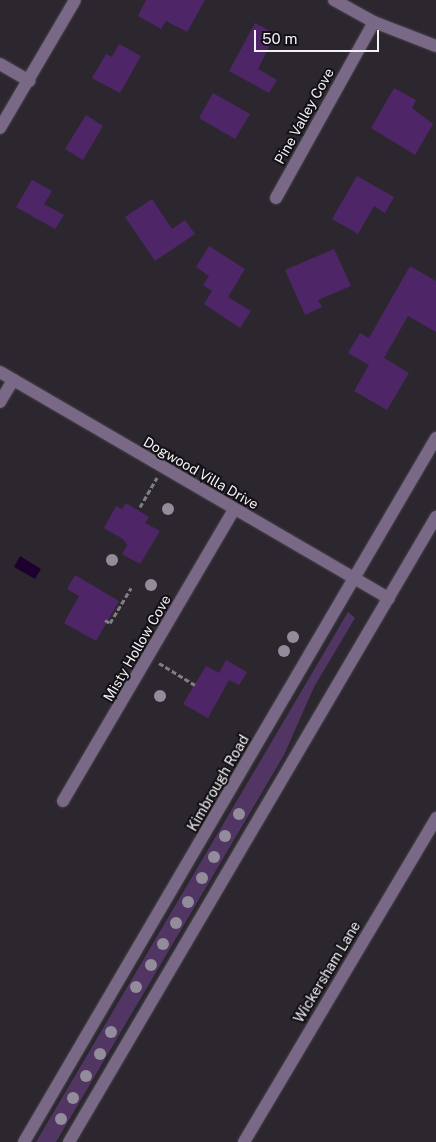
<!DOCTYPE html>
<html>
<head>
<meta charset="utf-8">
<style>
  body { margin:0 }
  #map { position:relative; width:436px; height:1142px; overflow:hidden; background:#2c272f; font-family:"Public Sans",sans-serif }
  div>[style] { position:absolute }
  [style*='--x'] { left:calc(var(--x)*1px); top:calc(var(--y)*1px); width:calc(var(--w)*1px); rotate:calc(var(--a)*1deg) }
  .green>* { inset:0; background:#513664 }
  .water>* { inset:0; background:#1e002e }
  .building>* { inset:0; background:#4e2667 }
  .path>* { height:3px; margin-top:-1.5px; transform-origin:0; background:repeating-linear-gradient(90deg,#817d84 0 5px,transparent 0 7.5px) }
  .roads { filter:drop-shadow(0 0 1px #48434b) drop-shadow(0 0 1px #48434b) }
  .minor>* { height:12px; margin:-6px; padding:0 6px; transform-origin:6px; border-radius:6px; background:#796886 }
  .trees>* { width:12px; height:12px; margin:-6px; border-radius:50%; background:#938c9a }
  span { translate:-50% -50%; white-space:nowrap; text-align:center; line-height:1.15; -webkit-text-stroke:4px #131114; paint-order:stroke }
  .street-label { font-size:14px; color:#f3f0f6 }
  .scale { position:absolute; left:254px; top:30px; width:125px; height:22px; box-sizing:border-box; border:2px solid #f3f0f6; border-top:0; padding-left:6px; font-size:15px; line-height:18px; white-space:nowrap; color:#f3f0f6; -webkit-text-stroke:4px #131114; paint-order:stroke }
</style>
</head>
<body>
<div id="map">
  <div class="green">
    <i style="clip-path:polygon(348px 612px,355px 618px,314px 687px,284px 755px,56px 1142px,36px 1142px)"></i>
  </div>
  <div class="water">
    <i style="clip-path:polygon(20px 556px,41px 569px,35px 579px,14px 567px)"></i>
  </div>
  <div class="building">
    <i style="clip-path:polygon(146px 0,205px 0,187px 32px,166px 21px,161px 29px,138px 16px)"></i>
    <i style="clip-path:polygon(255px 23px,275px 34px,258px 69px,277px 80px,269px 93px,229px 71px)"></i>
    <i style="clip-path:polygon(119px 44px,141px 56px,120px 93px,92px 78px,106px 54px,112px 57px)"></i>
    <i style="clip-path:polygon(394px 88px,416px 100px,412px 108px,433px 124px,415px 155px,371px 128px)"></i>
    <i style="clip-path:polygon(213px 93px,250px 114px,235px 139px,199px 118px)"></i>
    <i style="clip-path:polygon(86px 115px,103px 126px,83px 160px,65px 149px)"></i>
    <i style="clip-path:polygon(357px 176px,394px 197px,385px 213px,374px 206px,358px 234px,332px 219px)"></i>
    <i style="clip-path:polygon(32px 180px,52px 191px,44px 204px,64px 215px,55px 229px,16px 207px)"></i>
    <i style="clip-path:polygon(152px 199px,172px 229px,185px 220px,195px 234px,155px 261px,125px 217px)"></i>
    <i style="clip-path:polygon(209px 246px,245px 269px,228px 297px,251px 311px,240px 328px,204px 304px,212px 291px,203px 285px,209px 276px,196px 267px)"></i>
    <i style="clip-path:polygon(334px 249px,351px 286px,318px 300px,322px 307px,305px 315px,285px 270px)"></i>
    <i style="clip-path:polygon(410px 266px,436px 281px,436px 332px,408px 316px,384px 358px,409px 373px,387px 410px,354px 391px,369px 365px,348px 353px,360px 333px,369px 338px)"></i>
    <i style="clip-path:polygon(126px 503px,149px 517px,145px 523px,160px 531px,140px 564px,122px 554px,127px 545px,123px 539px,104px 528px,116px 506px,122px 509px)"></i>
    <i style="clip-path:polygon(75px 575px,119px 601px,96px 641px,64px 623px,79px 596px,67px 589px)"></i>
    <i style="clip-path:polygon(226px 660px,247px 672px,239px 685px,229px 680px,208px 718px,183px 704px,206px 666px,219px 673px)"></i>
  </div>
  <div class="path">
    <i style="--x:140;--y:507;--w:34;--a:-60"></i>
    <i style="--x:105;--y:620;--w:6;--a:31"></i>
    <i style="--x:110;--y:623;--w:41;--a:-59"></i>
    <i style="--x:159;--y:663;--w:42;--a:31.4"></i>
  </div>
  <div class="roads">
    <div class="minor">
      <i style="--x:334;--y:0;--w:46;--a:28.8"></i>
      <i style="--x:374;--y:22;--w:66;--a:21.2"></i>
      <i style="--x:0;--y:64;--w:34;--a:30"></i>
      <i style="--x:0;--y:128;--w:148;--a:-59.6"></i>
      <i style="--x:276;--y:198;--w:201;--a:-60.9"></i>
      <i style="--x:0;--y:372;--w:450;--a:30.2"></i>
      <i style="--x:0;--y:402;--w:26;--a:-59"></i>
      <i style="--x:63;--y:801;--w:338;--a:-59.6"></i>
      <i style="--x:24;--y:1142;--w:816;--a:-59.66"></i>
      <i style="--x:69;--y:1142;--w:725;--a:-59.58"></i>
      <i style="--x:244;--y:1142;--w:377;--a:-59.3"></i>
    </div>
  </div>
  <div class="trees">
    <i style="left:168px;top:509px"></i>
    <i style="left:112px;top:560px"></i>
    <i style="left:151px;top:585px"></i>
    <i style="left:293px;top:637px"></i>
    <i style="left:284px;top:651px"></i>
    <i style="left:160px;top:696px"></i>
    <i style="left:239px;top:814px"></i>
    <i style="left:225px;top:836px"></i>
    <i style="left:214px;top:857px"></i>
    <i style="left:202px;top:878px"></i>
    <i style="left:188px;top:902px"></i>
    <i style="left:176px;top:923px"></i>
    <i style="left:163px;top:944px"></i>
    <i style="left:151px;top:965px"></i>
    <i style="left:136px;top:987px"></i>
    <i style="left:111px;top:1032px"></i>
    <i style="left:100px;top:1054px"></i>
    <i style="left:86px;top:1076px"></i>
    <i style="left:73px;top:1098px"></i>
    <i style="left:61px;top:1119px"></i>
  </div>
  <div class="street-label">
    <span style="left:304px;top:116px;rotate:-61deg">Pine Valley Cove</span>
    <span style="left:201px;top:473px;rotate:30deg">Dogwood Villa Drive</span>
    <span style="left:137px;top:648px;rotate:-60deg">Misty Hollow Cove</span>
    <span style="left:218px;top:783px;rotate:-60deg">Kimbrough Road</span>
    <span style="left:327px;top:972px;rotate:-59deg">Wickersham Lane</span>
  </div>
  <div class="scale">50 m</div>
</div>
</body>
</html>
